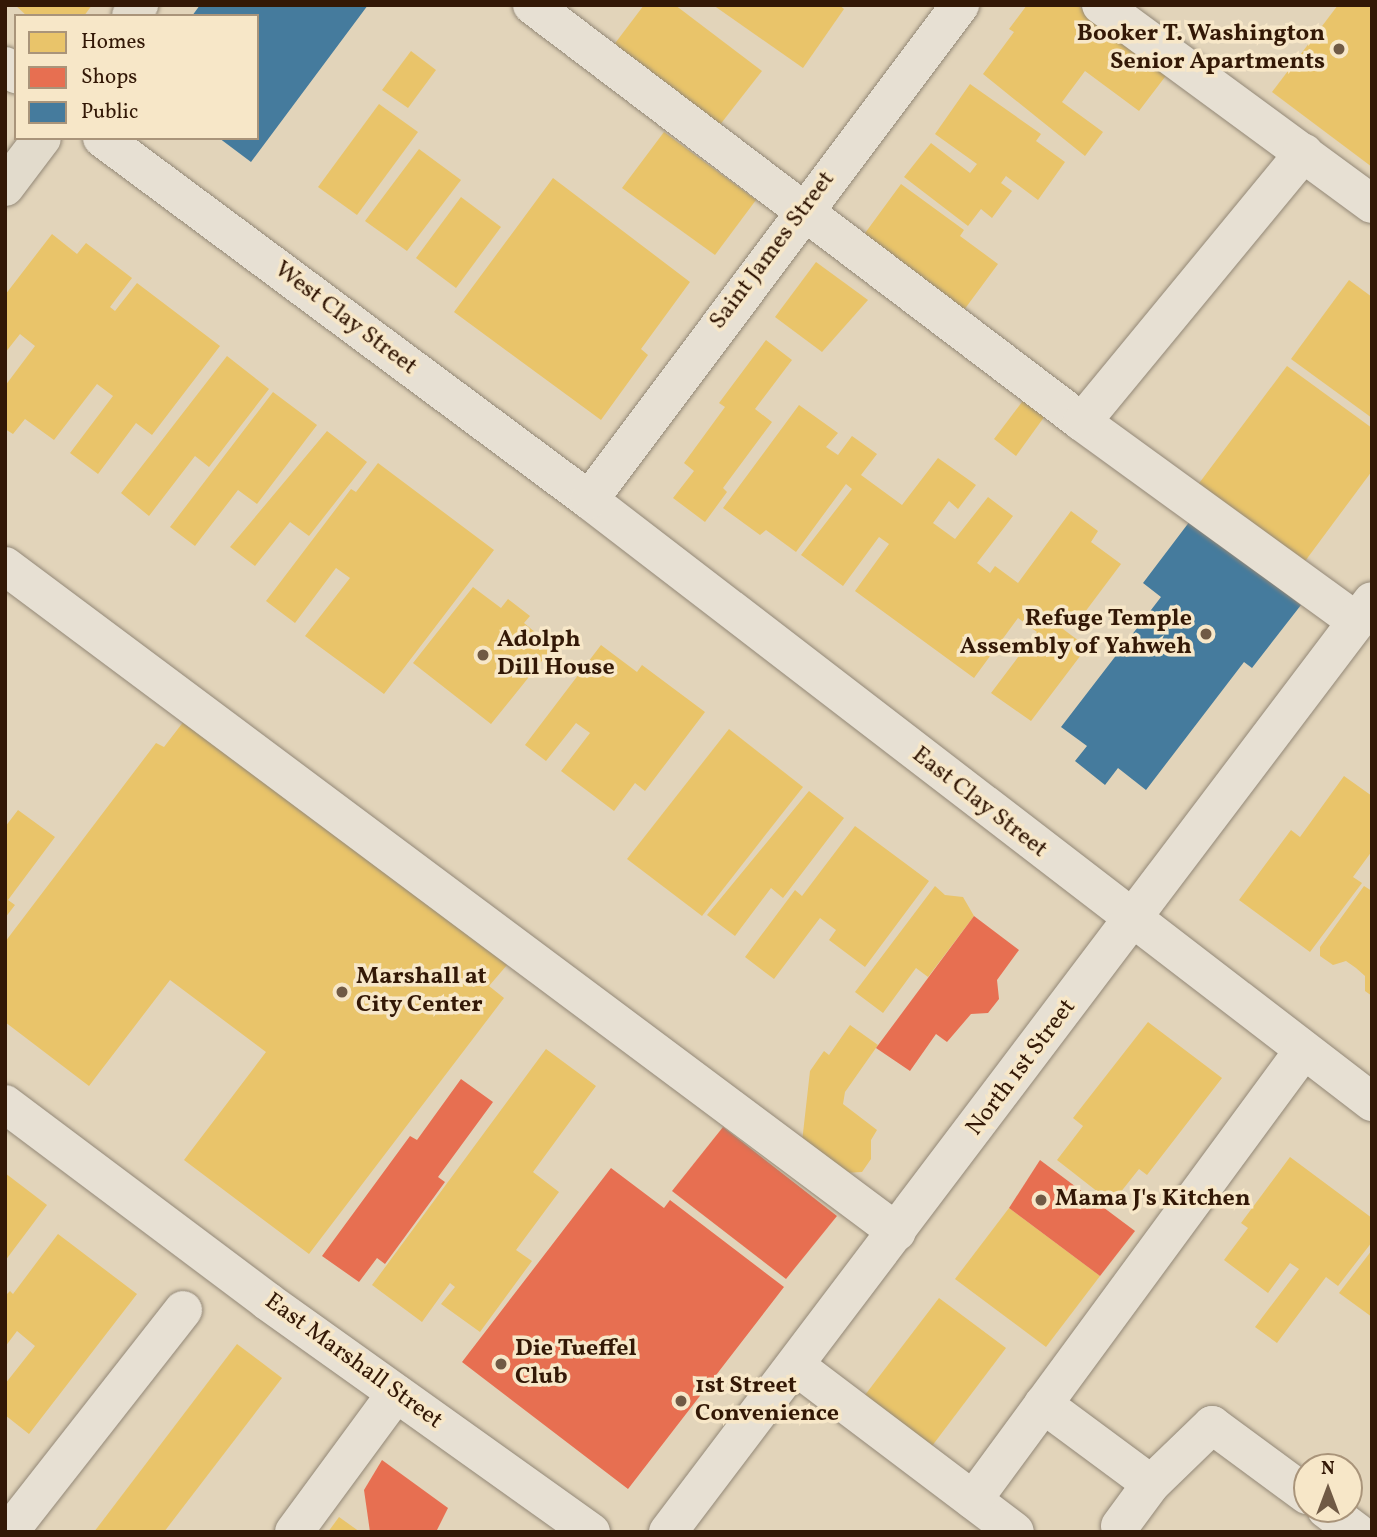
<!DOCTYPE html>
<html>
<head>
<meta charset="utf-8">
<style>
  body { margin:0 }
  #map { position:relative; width:1377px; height:1537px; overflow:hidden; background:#e2d4ba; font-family:Vollkorn,serif }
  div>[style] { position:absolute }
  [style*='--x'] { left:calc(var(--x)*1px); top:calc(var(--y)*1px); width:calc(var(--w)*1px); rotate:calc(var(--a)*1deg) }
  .homes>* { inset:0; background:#e9c46a }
  .shops>* { inset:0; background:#e76f51 }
  .public>* { inset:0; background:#457b9d }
  .roads { filter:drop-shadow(0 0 2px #938877) drop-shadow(0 0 2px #938877) }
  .minor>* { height:38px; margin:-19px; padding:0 19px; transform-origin:19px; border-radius:19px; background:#e7e0d3 }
  .major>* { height:38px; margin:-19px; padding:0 19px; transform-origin:19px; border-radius:19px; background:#e2dbcc }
  .dots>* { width:19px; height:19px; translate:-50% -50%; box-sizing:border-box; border:4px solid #f7e7c8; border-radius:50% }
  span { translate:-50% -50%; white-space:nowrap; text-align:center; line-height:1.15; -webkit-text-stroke:7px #f7e7c8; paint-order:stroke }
  .poi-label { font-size:24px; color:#331806; font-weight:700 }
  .right { translate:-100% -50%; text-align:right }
  .left { translate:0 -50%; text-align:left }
  .street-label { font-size:24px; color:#331806 }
  .frame { position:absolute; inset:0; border:7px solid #331806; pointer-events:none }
  .legend { position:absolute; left:14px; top:14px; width:245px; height:126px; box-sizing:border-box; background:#f7e7c8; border:2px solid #a9947a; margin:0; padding:9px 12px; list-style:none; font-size:21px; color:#331806 }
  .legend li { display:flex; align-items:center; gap:14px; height:35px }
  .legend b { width:35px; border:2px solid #a9947a }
  .north { position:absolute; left:1293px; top:1453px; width:70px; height:70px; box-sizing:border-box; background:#f7e7c8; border:2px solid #a9947a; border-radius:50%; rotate:0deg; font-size:19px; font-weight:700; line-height:28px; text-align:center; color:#331806 }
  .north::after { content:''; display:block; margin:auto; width:24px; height:32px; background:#705a45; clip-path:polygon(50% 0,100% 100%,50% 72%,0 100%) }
</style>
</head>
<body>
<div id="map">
  <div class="homes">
    <i style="clip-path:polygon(15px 5px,92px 5px,84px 16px,27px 16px)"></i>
    <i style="clip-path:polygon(644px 5px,675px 5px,762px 71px,719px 126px,613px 46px)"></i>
    <i style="clip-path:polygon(713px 5px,839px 5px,844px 9px,803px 68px)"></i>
    <i style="clip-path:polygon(1027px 5px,1077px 5px,1168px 73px,1139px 111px,1085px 71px,1062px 102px,1103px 132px,1085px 156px,983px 74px,1014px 32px,1009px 29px)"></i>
    <i style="clip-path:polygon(1338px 5px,1372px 5px,1372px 167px,1272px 92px)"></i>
    <i style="clip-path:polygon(411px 51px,436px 70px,408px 108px,382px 90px)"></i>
    <i style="clip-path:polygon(970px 84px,1041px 134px,1036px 141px,1065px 162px,1038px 200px,1006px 176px,1001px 183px,1012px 191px,992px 218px,981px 209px,968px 226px,904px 177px,931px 143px,970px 173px,977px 164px,935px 134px)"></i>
    <i style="clip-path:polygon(379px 104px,418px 132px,357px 215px,318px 187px)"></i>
    <i style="clip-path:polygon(664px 132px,756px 200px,715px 255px,622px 188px)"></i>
    <i style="clip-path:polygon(419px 149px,461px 180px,407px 251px,365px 221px)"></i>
    <i style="clip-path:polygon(553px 178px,690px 282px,641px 349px,648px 355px,601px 420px,454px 312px)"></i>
    <i style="clip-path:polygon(901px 184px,964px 230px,960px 236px,998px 264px,964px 310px,860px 240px)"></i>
    <i style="clip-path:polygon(461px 197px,501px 227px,456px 288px,416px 258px)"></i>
    <i style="clip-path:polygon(52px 234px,77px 254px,86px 243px,132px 278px,110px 307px,115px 311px,137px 283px,220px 346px,152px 435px,136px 423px,98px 474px,70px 453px,113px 396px,97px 384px,54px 440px,25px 419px,13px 434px,5px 429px,5px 386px,35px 346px,20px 334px,5px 353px,5px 295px)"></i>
    <i style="clip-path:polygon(816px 262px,868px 300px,822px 352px,775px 317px)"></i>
    <i style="clip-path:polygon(1349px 280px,1372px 297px,1372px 418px,1291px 359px)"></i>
    <i style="clip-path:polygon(766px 340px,792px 360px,755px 409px,772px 422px,723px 488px,727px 492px,705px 522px,673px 498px,694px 471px,684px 463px,725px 407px,719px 403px)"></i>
    <i style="clip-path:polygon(227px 356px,269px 389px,209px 467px,195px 456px,149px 516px,121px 493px)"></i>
    <i style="clip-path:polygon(1287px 366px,1372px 428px,1372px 471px,1300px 568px,1194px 490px)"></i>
    <i style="clip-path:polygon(273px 392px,317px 425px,257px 504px,238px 490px,195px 546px,170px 527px)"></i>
    <i style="clip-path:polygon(1025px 398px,1047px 413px,1016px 456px,994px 439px)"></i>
    <i style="clip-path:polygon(799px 405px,838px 433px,826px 447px,838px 455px,852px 436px,877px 454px,861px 475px,902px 505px,938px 458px,976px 485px,958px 509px,949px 501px,933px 523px,955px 539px,988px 497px,1013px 516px,977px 563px,990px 573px,995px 566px,1018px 583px,1071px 511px,1098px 531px,1091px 542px,1121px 564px,1082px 616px,1076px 611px,1063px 629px,1087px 647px,1031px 721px,991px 693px,1037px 632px,1018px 618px,974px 678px,855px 591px,889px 544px,879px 537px,843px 586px,801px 555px,852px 489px,846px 484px,796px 552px,766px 530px,760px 535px,723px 508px)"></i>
    <i style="clip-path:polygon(327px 431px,367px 462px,309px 536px,290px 522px,255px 566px,230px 547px)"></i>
    <i style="clip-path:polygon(378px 463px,494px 550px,384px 694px,305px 636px,350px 578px,336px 568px,295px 623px,266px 601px,351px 489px,356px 492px)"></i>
    <i style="clip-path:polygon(473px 587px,501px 608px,508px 599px,530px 616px,524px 623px,553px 647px,491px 724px,413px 663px)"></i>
    <i style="clip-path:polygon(601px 645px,637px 672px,642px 665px,705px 712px,645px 791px,635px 783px,614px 811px,561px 771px,590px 733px,576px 723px,546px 761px,525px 745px)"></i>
    <i style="clip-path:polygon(184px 721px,507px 965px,489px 986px,504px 998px,309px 1254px,184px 1160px,266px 1052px,170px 980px,89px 1086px,5px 1022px,5px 942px,156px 743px,164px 747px)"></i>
    <i style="clip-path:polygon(729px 729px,803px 787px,702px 916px,627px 859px)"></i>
    <i style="clip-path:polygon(1344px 776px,1372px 796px,1372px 851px,1353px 877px,1362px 883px,1310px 952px,1239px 900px,1291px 830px,1300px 837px)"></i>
    <i style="clip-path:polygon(809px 791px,844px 818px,783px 898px,771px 888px,735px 936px,707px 915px)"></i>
    <i style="clip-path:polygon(18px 810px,55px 837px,8px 900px,15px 905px,5px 918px,5px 827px)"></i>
    <i style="clip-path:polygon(855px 826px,929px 881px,865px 967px,829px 940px,836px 930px,820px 918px,774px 979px,745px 957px,795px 890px,802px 896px)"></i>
    <i style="clip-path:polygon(935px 886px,945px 895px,963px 897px,974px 916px,928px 977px,916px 968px,883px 1013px,855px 992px)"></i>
    <i style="clip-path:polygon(1364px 886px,1372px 891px,1372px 996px,1365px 991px,1365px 976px,1356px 968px,1346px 961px,1333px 965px,1320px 956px,1320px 947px)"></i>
    <i style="clip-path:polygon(1148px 1022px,1222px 1078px,1147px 1175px,1139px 1169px,1112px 1203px,1057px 1160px,1083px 1126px,1073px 1118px)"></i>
    <i style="clip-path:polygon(850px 1025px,878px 1045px,845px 1092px,843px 1104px,877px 1130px,871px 1140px,871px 1159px,862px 1172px,845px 1173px,802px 1142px,810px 1071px,824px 1051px,829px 1055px)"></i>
    <i style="clip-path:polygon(546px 1049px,596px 1086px,533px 1172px,559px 1192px,516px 1250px,532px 1261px,480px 1332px,441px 1304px,455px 1287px,450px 1283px,422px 1322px,372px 1285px)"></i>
    <i style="clip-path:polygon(1290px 1157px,1372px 1218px,1372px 1242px,1338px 1286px,1326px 1277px,1277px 1343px,1255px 1327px,1299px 1269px,1290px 1263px,1268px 1293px,1224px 1260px,1248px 1228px,1241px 1223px)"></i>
    <i style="clip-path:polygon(5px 1173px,47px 1205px,5px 1261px)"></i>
    <i style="clip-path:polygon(1009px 1208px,1100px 1276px,1046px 1347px,955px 1279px)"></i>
    <i style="clip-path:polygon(58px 1234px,137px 1294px,29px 1434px,5px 1415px,5px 1384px,35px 1346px,17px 1331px,5px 1347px,5px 1296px,10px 1291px,13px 1294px)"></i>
    <i style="clip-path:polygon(1372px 1250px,1372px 1317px,1339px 1293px)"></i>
    <i style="clip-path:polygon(939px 1298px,1006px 1348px,932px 1446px,865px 1395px)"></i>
    <i style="clip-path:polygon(237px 1344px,282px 1378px,164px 1532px,94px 1532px)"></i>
    <i style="clip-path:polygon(339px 1517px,360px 1532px,328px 1532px)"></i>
  </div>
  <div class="shops">
    <i style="clip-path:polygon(974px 916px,1019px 950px,997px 980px,999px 999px,988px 1013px,971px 1014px,947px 1042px,936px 1034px,910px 1071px,876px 1048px)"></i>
    <i style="clip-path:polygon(461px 1079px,493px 1102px,438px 1177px,445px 1182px,385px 1264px,377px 1258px,359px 1282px,322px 1256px,410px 1136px,417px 1140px)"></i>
    <i style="clip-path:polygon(723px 1127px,837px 1216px,786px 1279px,672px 1191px)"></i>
    <i style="clip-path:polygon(1040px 1160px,1135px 1231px,1100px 1276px,1009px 1208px)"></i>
    <i style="clip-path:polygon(611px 1168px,664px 1208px,670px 1200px,784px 1287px,628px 1489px,462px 1362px)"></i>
    <i style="clip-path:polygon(382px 1460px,448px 1508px,436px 1532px,370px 1532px,364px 1490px)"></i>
  </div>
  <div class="public">
    <i style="clip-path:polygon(200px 5px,368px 5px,251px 162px,219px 138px,257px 138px,257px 16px,192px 16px)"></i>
    <i style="clip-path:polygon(1190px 521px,1301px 605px,1252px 668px,1244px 662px,1146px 790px,1118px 768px,1105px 785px,1075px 761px,1087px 746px,1061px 727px,1161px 597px,1143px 583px)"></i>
  </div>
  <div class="roads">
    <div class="minor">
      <i style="--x:532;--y:5;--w:690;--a:37.17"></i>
      <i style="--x:1082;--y:422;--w:339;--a:36"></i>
      <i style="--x:1101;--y:5;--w:336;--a:36.3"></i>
      <i style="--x:5;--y:66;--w:14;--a:36"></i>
      <i style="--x:102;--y:138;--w:607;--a:36.62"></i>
      <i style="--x:589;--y:500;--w:988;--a:37.55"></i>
      <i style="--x:1082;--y:422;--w:349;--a:-50.5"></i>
      <i style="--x:589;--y:500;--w:619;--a:-53.15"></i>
      <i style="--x:5;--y:566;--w:1113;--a:36.75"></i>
      <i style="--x:5;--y:1104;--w:328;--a:36.9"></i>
      <i style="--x:267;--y:1301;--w:398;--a:35.5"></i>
      <i style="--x:797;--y:1367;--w:273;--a:37.1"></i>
      <i style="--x:1043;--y:1404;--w:134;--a:36.5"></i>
      <i style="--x:1151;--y:1484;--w:85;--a:-44"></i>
      <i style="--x:1212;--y:1425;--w:118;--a:36.4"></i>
      <i style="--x:973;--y:1500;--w:557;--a:-53.69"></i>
      <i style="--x:1326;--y:1509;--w:39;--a:37"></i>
      <i style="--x:1120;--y:1526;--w:52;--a:-53.6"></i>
      <i style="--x:9;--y:1532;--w:282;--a:-51.9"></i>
      <i style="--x:294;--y:1532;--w:172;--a:-53.7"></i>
      <i style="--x:668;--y:1532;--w:1167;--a:-52.9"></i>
    </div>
    <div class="major">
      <i style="--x:131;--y:16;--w:14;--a:-54"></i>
      <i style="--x:5;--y:187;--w:61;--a:-52.9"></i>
    </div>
  </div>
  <div class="dots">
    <i style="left:1339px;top:49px;background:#705a45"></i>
    <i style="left:1206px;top:634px;background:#705a45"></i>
    <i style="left:483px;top:655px;background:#705a45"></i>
    <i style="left:342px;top:992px;background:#705a45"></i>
    <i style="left:1041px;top:1200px;background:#705a45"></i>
    <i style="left:501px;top:1364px;background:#705a45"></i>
    <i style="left:681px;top:1401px;background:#705a45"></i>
  </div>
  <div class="poi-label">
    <span class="right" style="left:1325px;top:49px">Booker T. Washington<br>Senior Apartments</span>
    <span class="right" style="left:1192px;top:634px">Refuge Temple<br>Assembly of Yahweh</span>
    <span class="left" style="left:497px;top:655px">Adolph<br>Dill House</span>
    <span class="left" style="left:356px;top:992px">Marshall at<br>City Center</span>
    <span class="left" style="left:1055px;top:1200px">Mama J's Kitchen</span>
    <span class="left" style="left:515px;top:1364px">Die Tueffel<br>Club</span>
    <span class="left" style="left:695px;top:1401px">1st Street<br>Convenience</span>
  </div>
  <div class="street-label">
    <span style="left:773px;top:251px;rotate:-53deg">Saint James Street</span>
    <span style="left:345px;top:319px;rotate:37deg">West Clay Street</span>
    <span style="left:979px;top:803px;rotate:38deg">East Clay Street</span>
    <span style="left:1022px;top:1068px;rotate:-53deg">North 1st Street</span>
    <span style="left:353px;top:1362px;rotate:36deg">East Marshall Street</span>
  </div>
  <div class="frame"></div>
  <ul class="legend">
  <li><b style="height:19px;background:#e9c46a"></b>Homes</li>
  <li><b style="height:19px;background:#e76f51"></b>Shops</li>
  <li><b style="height:19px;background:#457b9d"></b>Public</li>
  </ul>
  <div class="north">N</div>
</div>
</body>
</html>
